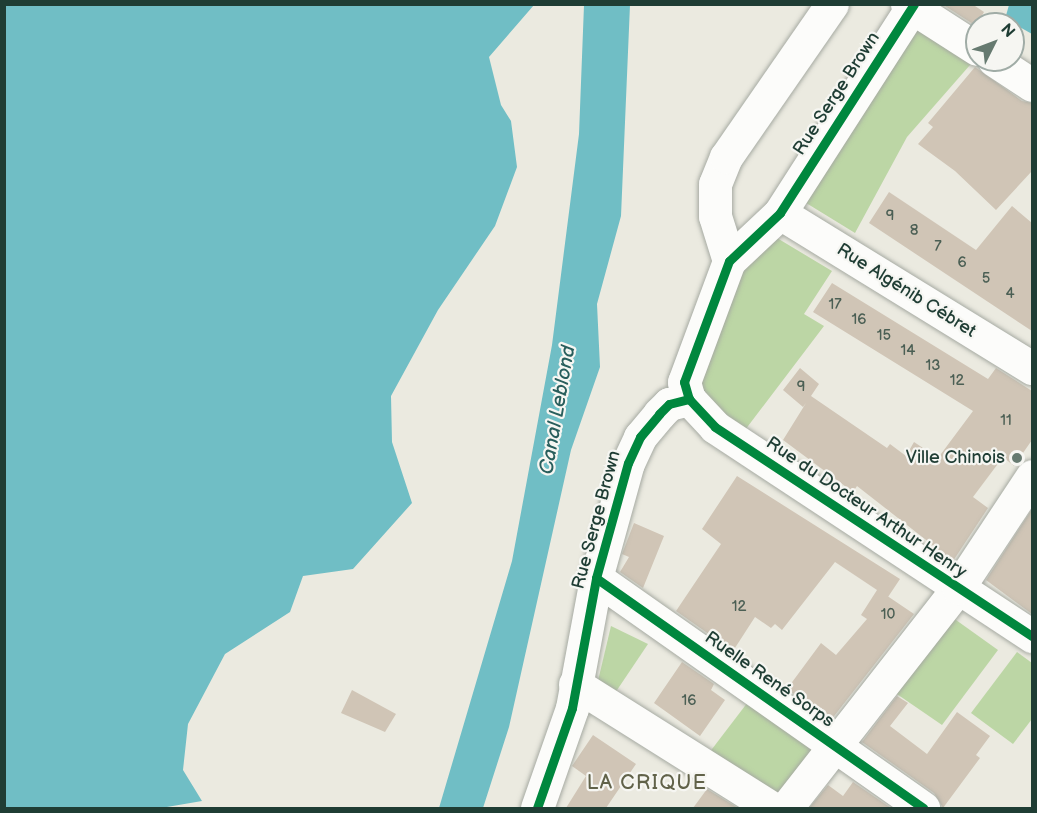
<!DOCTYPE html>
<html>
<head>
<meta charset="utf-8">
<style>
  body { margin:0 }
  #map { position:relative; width:1037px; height:813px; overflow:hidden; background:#ebeae0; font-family:"Balsamiq Sans",sans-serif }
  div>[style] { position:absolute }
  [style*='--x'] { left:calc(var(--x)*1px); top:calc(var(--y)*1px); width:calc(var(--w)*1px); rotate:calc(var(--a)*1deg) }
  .green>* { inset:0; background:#bcd6a5 }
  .water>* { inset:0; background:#70bec5 }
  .building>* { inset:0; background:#d0c5b6 }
  .roads { filter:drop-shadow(0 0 2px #a6aaa2) drop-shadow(0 0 2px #a6aaa2) }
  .minor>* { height:33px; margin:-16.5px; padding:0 16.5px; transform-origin:16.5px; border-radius:16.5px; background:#fcfcfa }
  .cycleway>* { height:9px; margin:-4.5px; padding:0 4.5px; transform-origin:4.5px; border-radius:4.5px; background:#00873e }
  .dots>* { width:16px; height:16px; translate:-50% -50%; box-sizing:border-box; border:3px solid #f6f6f2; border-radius:50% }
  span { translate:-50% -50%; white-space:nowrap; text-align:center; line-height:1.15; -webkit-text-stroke:4.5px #f6f6f2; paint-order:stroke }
  .number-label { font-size:15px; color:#4b5f54 }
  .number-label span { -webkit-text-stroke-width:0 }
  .street-label { font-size:18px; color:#1f3d34 }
  .poi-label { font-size:18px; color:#1f3d34 }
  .right { translate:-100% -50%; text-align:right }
  .water-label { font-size:20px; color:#285e5c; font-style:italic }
  .neighbourhood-label { font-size:20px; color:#616249; letter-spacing:1.5px }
  .frame { position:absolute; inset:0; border:6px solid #1f3d34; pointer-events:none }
  .north { position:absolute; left:965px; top:12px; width:60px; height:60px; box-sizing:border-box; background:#f6f6f2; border:2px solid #a0aca6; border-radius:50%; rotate:48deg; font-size:16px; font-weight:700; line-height:24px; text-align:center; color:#1f3d34 }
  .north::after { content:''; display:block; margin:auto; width:21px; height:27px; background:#667a70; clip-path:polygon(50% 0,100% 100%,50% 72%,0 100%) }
</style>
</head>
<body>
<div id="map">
  <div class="green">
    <i style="clip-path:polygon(919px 17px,977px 57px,907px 137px,855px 233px,798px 198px)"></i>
    <i style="clip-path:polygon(762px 229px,832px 271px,804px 314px,824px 326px,742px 434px,701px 402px,704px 362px)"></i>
    <i style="clip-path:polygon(949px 615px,998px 650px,942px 725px,891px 690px)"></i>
    <i style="clip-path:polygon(611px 626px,648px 644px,609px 702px,597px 685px)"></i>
    <i style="clip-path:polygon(1017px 652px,1032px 663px,1032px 719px,1013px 744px,971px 713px)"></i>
    <i style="clip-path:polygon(751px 698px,824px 752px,785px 804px,709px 753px)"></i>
  </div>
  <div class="water">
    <i style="clip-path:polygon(5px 4px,534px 5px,489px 57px,501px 105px,511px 121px,517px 167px,495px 226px,438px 310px,391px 396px,392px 442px,412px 503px,353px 569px,303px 576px,290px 612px,225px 654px,188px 724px,183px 770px,202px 801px,161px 808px,5px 808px)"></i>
    <i style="clip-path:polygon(584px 5px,630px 5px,621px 216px,597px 304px,600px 367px,571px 450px,509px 727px,483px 808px,439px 808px,512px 561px,552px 345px,579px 134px)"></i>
    <i style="clip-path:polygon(1009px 5px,1032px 5px,1032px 34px,1005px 19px)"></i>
  </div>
  <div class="building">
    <i style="clip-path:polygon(942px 4px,972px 4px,984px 12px,976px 26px)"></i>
    <i style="clip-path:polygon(975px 67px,1022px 101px,1032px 103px,1032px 171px,996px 210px,955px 171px,918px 144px,933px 127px,928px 123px)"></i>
    <i style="clip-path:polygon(889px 192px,976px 250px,1012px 206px,1032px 223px,1032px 331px,869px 223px)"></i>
    <i style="clip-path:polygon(832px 283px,988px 379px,996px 368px,1032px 391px,1032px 440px,1014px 466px,1003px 457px,973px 497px,988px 508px,953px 561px,857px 486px,853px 492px,783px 440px,806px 403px,803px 407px,783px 390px,800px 368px,819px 384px,811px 396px,887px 448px,890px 444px,906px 456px,914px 442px,938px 458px,973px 411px,813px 312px)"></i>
    <i style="clip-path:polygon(737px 476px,900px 579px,888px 597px,880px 591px,914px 614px,831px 720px,787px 689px,821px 643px,836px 655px,867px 619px,861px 615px,877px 590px,835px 562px,782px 630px,775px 624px,771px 628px,755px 617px,733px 651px,676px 611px,721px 544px,702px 529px)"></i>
    <i style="clip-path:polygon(1032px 509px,1032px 614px,986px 580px)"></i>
    <i style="clip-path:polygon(634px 523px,664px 536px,643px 588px,620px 572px,629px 557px,622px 554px)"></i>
    <i style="clip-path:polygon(682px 662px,714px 684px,711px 690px,725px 700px,700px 736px,654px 703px)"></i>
    <i style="clip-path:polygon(352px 690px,396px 714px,385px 732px,341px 713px)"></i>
    <i style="clip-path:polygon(897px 696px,908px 703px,890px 726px,927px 754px,957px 712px,990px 736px,976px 755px,980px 758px,943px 808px,934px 793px,862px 742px)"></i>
    <i style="clip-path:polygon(593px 735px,636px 764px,606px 808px,566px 808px,586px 776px,572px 766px)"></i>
    <i style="clip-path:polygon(853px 782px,891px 808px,809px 808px,828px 785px,843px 796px)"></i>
    <i style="clip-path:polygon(707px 789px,738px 808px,693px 808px)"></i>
  </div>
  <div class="roads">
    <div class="minor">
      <i style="--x:907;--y:4;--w:83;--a:32.7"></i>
      <i style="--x:914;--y:4;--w:248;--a:122.7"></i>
      <i style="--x:780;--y:213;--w:70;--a:136.7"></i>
      <i style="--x:729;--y:261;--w:129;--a:110.4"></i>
      <i style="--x:684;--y:382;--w:18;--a:74"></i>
      <i style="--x:689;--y:399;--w:38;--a:47"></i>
      <i style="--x:715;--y:427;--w:380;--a:33.4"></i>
      <i style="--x:994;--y:60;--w:45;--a:33.3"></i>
      <i style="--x:780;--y:213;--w:296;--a:31.6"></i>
      <i style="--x:729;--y:261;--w:47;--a:-107.3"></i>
      <i style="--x:715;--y:216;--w:32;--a:-90"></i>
      <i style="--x:715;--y:184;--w:29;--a:-68"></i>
      <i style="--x:726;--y:157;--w:186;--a:-55.3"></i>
      <i style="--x:596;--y:578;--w:400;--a:35.1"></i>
      <i style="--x:575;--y:684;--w:233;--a:32.2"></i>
      <i style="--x:537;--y:808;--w:106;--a:-70.7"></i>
      <i style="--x:572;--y:708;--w:132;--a:-79.5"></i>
      <i style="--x:596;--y:578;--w:119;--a:-74.5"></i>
      <i style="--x:628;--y:463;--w:29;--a:-65"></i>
      <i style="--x:640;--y:437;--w:30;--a:-50"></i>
      <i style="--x:659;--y:414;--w:14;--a:-45"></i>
      <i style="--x:669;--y:404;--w:21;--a:-14"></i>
      <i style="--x:786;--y:808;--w:279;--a:-52"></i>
      <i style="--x:958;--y:588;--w:134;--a:-56.5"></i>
    </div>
  </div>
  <div class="cycleway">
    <i style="--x:914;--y:4;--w:248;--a:122.7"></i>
    <i style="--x:780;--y:213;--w:70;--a:136.7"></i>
    <i style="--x:729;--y:261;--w:129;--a:110.4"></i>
    <i style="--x:684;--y:382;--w:18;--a:74"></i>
    <i style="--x:689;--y:399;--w:38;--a:47"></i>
    <i style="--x:715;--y:427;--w:380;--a:33.4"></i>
    <i style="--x:596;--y:578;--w:400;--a:35.1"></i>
    <i style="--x:537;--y:808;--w:106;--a:-70.7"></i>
    <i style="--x:572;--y:708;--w:132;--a:-79.5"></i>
    <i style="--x:596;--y:578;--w:119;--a:-74.5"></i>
    <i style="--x:628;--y:463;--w:29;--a:-65"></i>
    <i style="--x:640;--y:437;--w:30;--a:-50"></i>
    <i style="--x:659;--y:414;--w:14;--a:-45"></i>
    <i style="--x:669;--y:404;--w:21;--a:-14"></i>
  </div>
  <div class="dots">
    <i style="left:1017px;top:458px;background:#667a70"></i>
  </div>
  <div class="number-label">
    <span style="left:890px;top:216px">9</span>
    <span style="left:914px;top:231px">8</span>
    <span style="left:938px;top:247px">7</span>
    <span style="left:962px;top:263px">6</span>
    <span style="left:986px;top:279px">5</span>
    <span style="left:1010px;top:294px">4</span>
    <span style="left:835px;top:305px">17</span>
    <span style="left:859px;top:320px">16</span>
    <span style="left:884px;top:336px">15</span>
    <span style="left:908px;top:351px">14</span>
    <span style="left:933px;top:366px">13</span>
    <span style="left:957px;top:381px">12</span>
    <span style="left:801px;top:387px">9</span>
    <span style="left:1006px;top:421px">11</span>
    <span style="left:739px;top:607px">12</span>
    <span style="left:888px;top:615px">10</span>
    <span style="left:689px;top:701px">16</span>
  </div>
  <div class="street-label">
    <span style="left:837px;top:94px;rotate:-57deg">Rue Serge Brown</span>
    <span style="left:906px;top:291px;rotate:32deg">Rue Algénib Cébret</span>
    <span style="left:866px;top:508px;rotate:34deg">Rue du Docteur Arthur Henry</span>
    <span style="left:597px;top:520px;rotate:-75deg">Rue Serge Brown</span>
    <span style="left:769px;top:680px;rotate:35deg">Ruelle René Sorps</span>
  </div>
  <div class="poi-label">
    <span class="right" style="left:1005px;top:458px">Ville Chinois</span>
  </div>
  <div class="water-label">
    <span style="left:558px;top:410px;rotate:-80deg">Canal Leblond</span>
  </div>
  <div class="neighbourhood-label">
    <span style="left:647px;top:783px">LA CRIQUE</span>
  </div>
  <div class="frame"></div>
  <div class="north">N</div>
</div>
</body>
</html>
